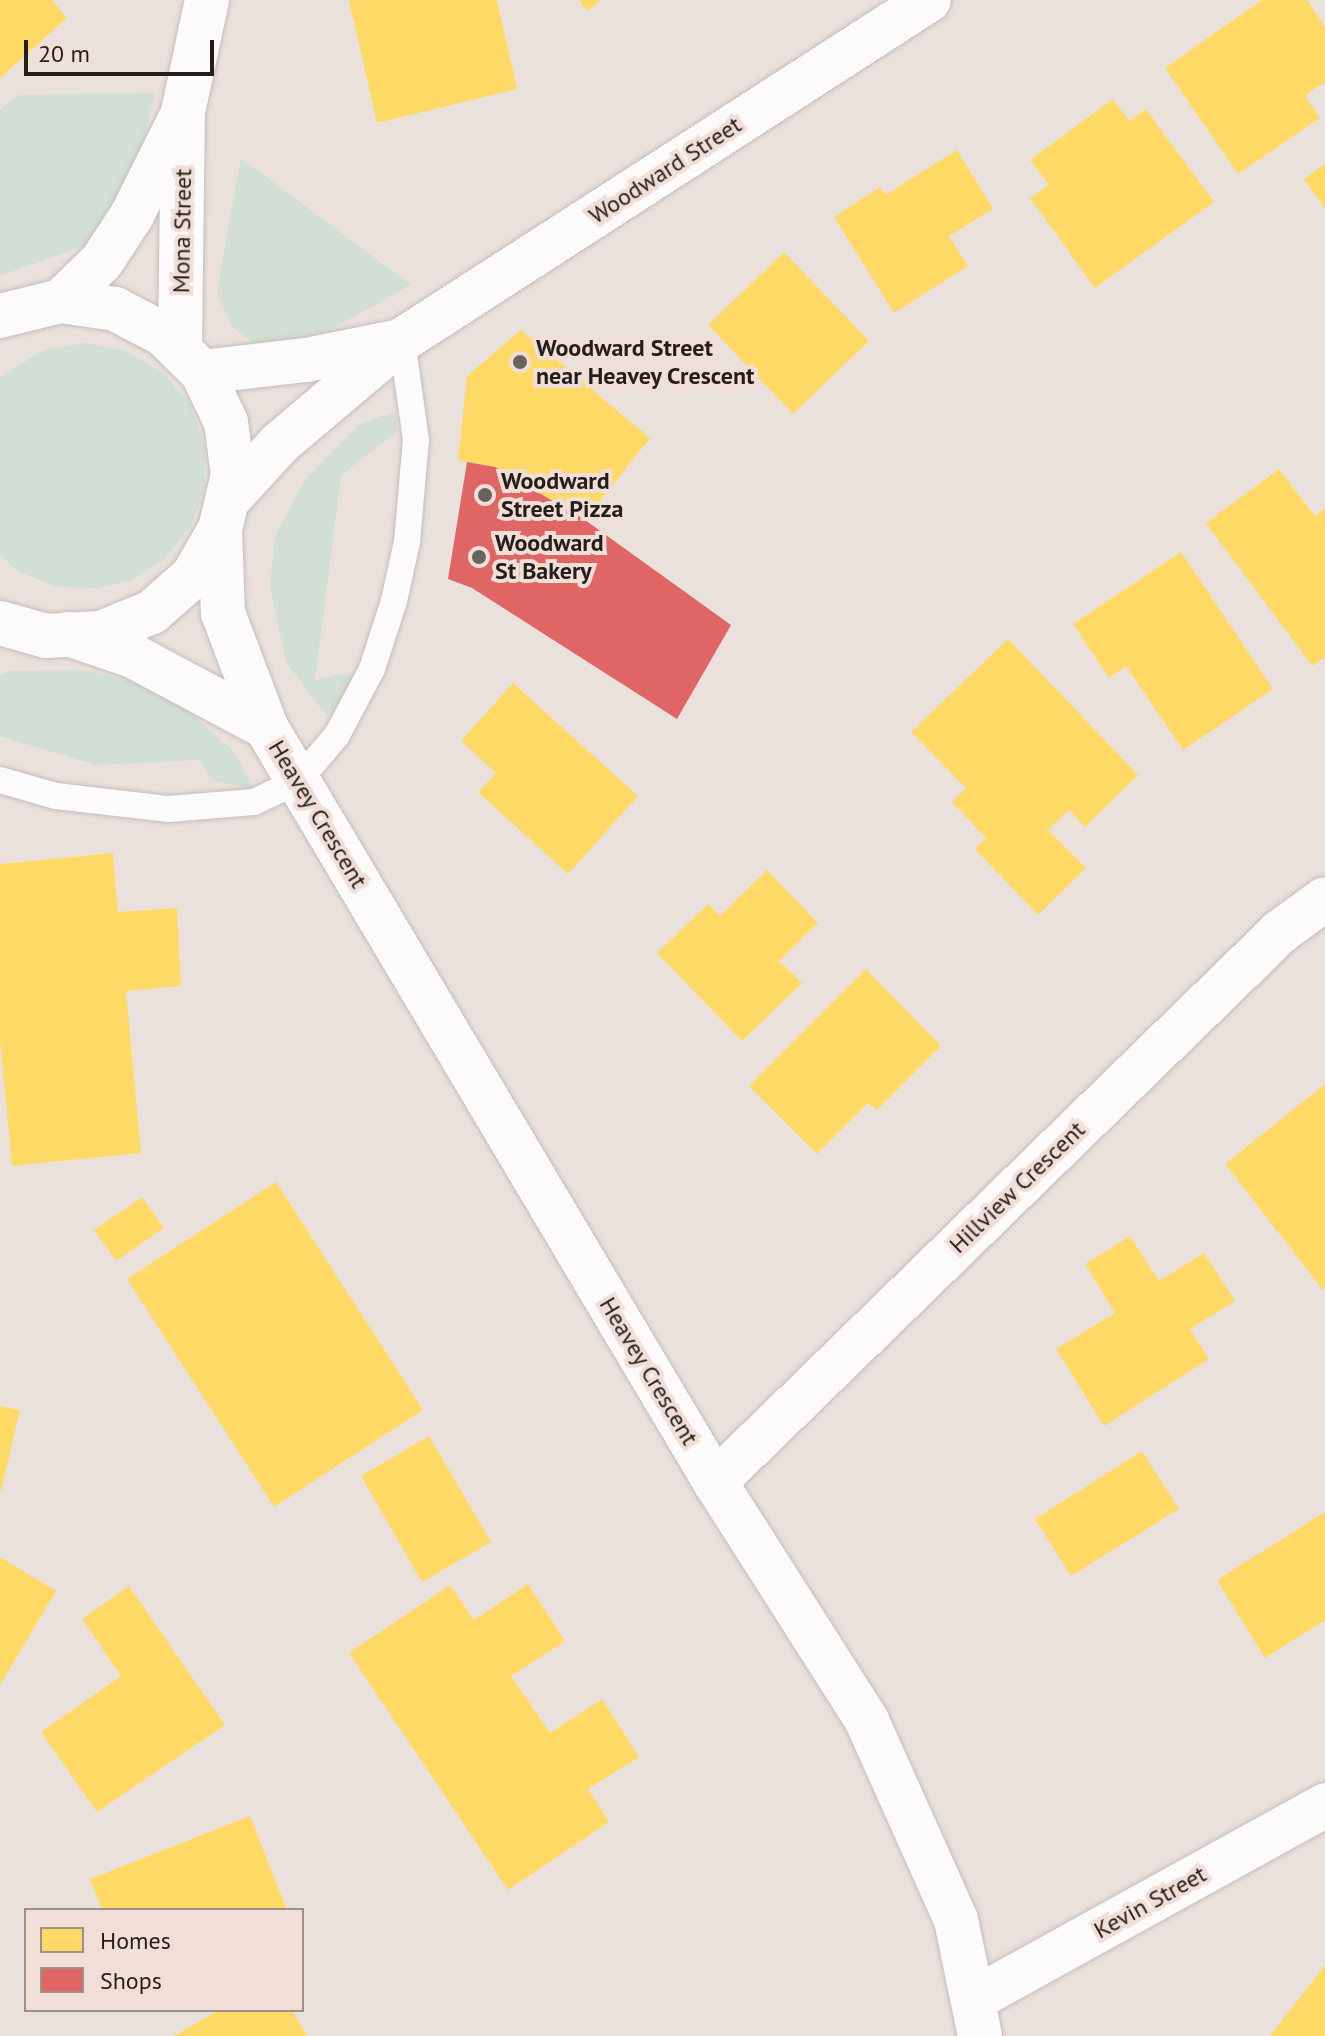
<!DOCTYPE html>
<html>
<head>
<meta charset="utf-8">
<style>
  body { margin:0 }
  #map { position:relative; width:1325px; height:2036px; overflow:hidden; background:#eae1dd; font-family:"PT Sans",sans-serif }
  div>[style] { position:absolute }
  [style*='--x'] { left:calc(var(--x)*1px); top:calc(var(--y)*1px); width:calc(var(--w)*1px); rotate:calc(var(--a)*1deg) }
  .green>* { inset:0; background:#d2dfd4 }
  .homes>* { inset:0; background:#ffd966 }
  .shops>* { inset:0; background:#e06666 }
  .roads { filter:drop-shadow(0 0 2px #c5bdba) drop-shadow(0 0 2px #c5bdba) }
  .lane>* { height:26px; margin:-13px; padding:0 13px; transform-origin:13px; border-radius:13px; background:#fcfafa }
  .street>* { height:44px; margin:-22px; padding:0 22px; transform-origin:22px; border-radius:22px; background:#fcfafa }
  .secondary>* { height:44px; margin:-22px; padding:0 22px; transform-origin:22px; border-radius:22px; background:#fcfafa }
  .dots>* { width:22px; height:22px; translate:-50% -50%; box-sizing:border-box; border:4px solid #f0ded7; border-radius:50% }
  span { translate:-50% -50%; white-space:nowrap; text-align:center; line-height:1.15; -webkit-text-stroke:8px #f0ded7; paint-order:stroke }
  .street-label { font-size:24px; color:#241e1b }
  .poi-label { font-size:24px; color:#241e1b; font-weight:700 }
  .left { translate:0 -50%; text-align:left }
  .legend { position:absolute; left:24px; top:1908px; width:280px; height:104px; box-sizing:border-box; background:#f0ded7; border:2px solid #9e918c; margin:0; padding:10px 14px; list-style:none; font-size:24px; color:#241e1b }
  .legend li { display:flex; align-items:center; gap:16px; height:40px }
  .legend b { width:40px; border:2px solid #9e918c }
  .scale { position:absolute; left:24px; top:40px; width:190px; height:36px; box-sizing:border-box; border:4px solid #241e1b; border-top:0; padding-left:10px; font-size:24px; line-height:28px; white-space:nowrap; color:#241e1b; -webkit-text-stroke:6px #f0ded7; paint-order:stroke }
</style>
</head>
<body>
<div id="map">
  <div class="green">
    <i style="clip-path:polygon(155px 93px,134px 182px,100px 240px,0 276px,0 110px,18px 95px)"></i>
    <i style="clip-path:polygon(241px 158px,411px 285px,332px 329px,288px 345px,254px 344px,232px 327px,217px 292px)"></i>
    <i style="clip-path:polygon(85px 343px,126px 351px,162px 372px,190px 404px,204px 444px,205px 486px,191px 526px,164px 559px,131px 580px,94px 589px,54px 586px,18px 571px,0 555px,0 378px,43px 350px)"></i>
    <i style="clip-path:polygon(395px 412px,398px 431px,341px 475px,315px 680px,347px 673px,355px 683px,344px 709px,326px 715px,286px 662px,270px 586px,275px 536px,305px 480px,361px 423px)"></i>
    <i style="clip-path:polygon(83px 670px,147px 685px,190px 712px,234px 752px,255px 791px,212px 780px,200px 760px,96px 765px,0 736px,0 675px,8px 671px)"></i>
  </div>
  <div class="homes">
    <i style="clip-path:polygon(0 0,52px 0,67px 18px,0 78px)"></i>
    <i style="clip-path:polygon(349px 0,497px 0,517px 89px,377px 123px)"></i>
    <i style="clip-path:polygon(579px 0,601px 0,587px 11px)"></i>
    <i style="clip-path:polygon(1262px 0,1307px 0,1325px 27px,1325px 82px,1305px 96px,1320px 118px,1238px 174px,1165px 68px)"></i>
    <i style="clip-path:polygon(1113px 99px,1129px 121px,1146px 109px,1214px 202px,1095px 288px,1030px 198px,1049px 185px,1030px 160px)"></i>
    <i style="clip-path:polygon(957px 150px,993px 209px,949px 236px,968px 266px,894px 313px,834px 217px,880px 187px,885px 195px)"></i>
    <i style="clip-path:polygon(1325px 164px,1325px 209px,1304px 179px)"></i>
    <i style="clip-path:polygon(784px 252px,869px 341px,793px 414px,708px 325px)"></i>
    <i style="clip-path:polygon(521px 330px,650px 438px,585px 520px,495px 467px,458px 460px,467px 376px)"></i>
    <i style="clip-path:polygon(1279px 469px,1315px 516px,1325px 508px,1325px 657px,1312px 666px,1206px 523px)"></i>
    <i style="clip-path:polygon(1181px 552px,1273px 689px,1183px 750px,1126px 666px,1109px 678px,1073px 624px)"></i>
    <i style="clip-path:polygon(1008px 639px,1138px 775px,1085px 827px,1069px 810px,1048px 830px,1086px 868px,1038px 915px,975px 849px,986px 838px,952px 802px,966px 788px,911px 732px)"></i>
    <i style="clip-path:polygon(513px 683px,638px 796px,568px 874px,478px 792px,496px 773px,461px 741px)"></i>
    <i style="clip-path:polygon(113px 853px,118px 912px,177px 908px,181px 986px,126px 991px,141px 1153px,12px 1166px,0 1040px,0 864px)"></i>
    <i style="clip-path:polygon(767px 870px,818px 923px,779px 961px,802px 983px,742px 1041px,657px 953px,708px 904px,720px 916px)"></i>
    <i style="clip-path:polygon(866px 969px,941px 1046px,877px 1110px,868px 1103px,817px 1154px,749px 1086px)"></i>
    <i style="clip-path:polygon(1325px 1084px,1325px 1288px,1323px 1290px,1225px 1164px)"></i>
    <i style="clip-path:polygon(276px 1182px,423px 1410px,274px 1507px,127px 1279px)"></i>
    <i style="clip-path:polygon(142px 1197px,164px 1228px,116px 1261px,94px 1230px)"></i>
    <i style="clip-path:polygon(1130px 1236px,1159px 1281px,1204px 1253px,1235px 1301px,1190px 1329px,1209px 1359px,1104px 1426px,1056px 1349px,1115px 1313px,1085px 1264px)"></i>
    <i style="clip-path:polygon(0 1406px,20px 1410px,1px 1491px,0 1491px)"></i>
    <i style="clip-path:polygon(429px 1436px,491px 1542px,422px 1582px,361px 1476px)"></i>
    <i style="clip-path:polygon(1142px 1451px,1179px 1509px,1071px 1576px,1035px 1519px)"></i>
    <i style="clip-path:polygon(1325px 1512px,1325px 1620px,1265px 1658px,1217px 1580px)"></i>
    <i style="clip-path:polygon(0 1557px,56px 1591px,0 1685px)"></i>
    <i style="clip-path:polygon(528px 1584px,565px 1641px,511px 1676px,550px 1733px,602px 1699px,639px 1757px,588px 1789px,609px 1822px,508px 1890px,349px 1653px,450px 1585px,474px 1620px)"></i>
    <i style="clip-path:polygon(129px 1586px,225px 1725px,97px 1812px,41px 1732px,121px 1676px,82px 1619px)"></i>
    <i style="clip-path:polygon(250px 1816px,287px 1910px,102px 1910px,90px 1879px)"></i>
    <i style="clip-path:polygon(1325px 1965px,1325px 2036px,1270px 2036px)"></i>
    <i style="clip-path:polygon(219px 2010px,292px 2010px,307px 2036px,174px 2036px)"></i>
  </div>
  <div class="shops">
    <i style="clip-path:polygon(467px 462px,495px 467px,585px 520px,731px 625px,677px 719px,472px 588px,448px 579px)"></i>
  </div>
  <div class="roads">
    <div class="lane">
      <i style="--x:0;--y:780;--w:58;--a:15.9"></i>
      <i style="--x:56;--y:796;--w:114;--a:6.6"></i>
      <i style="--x:169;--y:809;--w:85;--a:-4.7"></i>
      <i style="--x:254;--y:802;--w:49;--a:-25.5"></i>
      <i style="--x:298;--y:781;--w:60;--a:-49.7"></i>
      <i style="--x:337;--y:735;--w:75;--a:-62.1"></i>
      <i style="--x:372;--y:669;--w:71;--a:-72.1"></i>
      <i style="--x:394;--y:601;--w:60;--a:-77.6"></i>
      <i style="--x:407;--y:542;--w:102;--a:-85"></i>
      <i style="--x:416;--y:440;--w:101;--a:-98"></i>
    </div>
    <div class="street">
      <i style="--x:202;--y:372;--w:105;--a:-6.6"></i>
      <i style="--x:306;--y:360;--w:91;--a:-11.4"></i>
      <i style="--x:227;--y:501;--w:79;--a:-47.6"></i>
      <i style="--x:280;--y:443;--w:160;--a:-40.2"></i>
      <i style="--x:402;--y:340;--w:627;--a:-32.83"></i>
      <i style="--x:220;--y:529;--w:84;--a:88"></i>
      <i style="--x:223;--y:613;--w:122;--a:69.3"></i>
      <i style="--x:266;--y:727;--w:878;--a:59.26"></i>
      <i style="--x:715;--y:1482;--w:283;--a:57.5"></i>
      <i style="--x:867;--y:1721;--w:218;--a:65.9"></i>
      <i style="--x:956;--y:1920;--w:118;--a:78.3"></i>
      <i style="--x:68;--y:634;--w:69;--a:18.7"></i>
      <i style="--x:133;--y:656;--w:151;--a:28.1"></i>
      <i style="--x:715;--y:1482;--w:790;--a:-44.23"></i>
      <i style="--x:1281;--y:931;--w:54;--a:-36"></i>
      <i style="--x:976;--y:1998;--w:399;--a:-28.9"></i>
    </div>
    <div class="secondary">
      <i style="--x:61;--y:301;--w:57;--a:-44.3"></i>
      <i style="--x:102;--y:261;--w:55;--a:-56.9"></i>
      <i style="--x:132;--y:215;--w:105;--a:-63.4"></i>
      <i style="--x:0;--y:316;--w:63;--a:-13.8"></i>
      <i style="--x:61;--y:301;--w:55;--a:8.4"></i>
      <i style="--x:115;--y:309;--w:54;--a:27.5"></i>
      <i style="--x:163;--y:334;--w:54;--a:44.3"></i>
      <i style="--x:202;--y:372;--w:55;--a:64.4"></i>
      <i style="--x:226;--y:422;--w:53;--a:82.5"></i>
      <i style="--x:233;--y:475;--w:56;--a:103.5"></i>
      <i style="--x:220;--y:529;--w:54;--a:119.9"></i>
      <i style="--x:193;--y:576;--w:55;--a:138.7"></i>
      <i style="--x:152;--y:612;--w:55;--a:157.6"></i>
      <i style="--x:101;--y:633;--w:55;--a:176.9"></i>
      <i style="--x:46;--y:636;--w:48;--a:-164.2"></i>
      <i style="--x:180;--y:350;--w:238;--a:-89.3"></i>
      <i style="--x:183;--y:112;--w:115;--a:-77.9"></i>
    </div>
  </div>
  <div class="dots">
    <i style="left:520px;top:362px;background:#69625f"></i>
    <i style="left:485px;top:495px;background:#69625f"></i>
    <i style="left:479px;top:557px;background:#69625f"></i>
  </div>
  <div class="street-label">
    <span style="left:665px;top:170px;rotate:-33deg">Woodward Street</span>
    <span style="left:182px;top:231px;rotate:-89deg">Mona Street</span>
    <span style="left:318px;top:814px;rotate:59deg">Heavey Crescent</span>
    <span style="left:1017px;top:1187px;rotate:-44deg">Hillview Crescent</span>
    <span style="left:649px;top:1371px;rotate:59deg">Heavey Crescent</span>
    <span style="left:1150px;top:1902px;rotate:-29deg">Kevin Street</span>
  </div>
  <div class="poi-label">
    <span class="left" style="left:536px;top:362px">Woodward Street<br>near Heavey Crescent</span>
    <span class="left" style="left:501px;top:495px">Woodward<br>Street Pizza</span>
    <span class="left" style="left:495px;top:557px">Woodward<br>St Bakery</span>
  </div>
  <ul class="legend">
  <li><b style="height:22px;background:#ffd966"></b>Homes</li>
  <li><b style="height:22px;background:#e06666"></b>Shops</li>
  </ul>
  <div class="scale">20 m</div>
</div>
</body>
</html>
